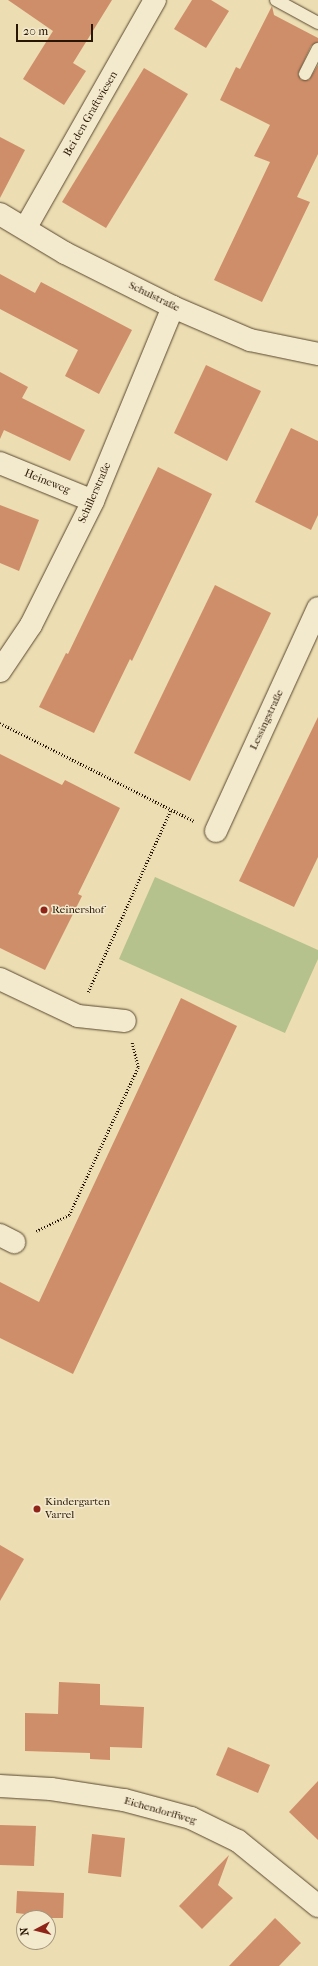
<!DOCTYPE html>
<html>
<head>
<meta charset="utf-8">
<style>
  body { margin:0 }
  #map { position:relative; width:318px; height:1966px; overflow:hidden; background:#ecddb2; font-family:"IM FELL French Canon",serif }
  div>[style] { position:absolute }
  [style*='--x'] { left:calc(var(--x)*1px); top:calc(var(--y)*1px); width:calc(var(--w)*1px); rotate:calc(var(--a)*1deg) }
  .green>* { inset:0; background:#b5c28e }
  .building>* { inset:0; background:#cf8e6a }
  .path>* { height:2.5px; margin-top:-1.25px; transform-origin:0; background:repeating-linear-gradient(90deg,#281603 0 1px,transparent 0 3px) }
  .roads { filter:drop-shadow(0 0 1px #59482f) drop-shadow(0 0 1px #59482f) }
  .service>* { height:12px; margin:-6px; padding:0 6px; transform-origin:6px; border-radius:6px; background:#f3e9cd }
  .minor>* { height:22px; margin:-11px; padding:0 11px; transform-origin:11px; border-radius:11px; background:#f3e9cd }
  .tertiary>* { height:22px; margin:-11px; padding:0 11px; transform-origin:11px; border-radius:11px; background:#f3e9cd }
  .dots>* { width:11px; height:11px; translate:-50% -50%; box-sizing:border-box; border:2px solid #f3e9cd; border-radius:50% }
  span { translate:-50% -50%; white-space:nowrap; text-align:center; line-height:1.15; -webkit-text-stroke:3px #f3e9cd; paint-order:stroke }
  .street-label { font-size:11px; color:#281603 }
  .poi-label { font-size:11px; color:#281603 }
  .left { translate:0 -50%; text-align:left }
  .north { position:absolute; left:16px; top:1910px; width:40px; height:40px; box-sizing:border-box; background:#f3e9cd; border:1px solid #a2957c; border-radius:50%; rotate:263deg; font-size:11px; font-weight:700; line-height:16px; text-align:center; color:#281603 }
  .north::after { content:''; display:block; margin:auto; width:14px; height:18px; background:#8f2418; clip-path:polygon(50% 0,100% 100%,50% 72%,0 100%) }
  .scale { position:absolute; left:16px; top:24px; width:77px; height:18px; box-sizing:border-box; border:2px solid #281603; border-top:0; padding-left:5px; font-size:12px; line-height:14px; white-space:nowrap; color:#281603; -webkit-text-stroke:3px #f3e9cd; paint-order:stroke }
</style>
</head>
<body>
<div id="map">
  <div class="green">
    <i style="clip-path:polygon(155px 877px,318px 950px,318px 959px,285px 1033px,119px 959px)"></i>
  </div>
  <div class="building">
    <i style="clip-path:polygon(8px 0,112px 0,73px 63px,86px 71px,64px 105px,23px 79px,53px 31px)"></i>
    <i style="clip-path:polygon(192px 0,211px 0,229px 11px,206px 48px,174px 29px)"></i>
    <i style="clip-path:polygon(272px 6px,274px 15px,318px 38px,318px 42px,311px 46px,298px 74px,301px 80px,309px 80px,318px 65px,318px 154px,297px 197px,310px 202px,262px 302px,214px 280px,270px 162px,254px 156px,270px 125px,220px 100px,236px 67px,240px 69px)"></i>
    <i style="clip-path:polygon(144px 68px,188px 94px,106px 228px,62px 202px)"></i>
    <i style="clip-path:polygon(0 137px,25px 150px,0 198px)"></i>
    <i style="clip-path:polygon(0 274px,35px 293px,41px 282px,132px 330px,99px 394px,65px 376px,78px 350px,0 309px)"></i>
    <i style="clip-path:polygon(206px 365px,261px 391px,227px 461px,174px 433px)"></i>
    <i style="clip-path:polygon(0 372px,28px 387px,22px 398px,85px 430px,70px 461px,4px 430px,0 439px)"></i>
    <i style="clip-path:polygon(291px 428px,318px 441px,318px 515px,311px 530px,255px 502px)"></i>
    <i style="clip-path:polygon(158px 467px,212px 494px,132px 661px,130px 659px,94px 733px,39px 707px,66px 653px,68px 654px)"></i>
    <i style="clip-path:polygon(0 505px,39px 520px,19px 571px,0 563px)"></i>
    <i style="clip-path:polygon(215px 585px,271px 613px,190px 781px,134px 753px)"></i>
    <i style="clip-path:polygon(318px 717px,318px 857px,294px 907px,239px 881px)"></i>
    <i style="clip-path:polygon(0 754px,62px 785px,65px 780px,120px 808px,78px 894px,82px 896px,45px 970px,0 948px)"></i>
    <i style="clip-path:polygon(181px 998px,237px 1026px,73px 1374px,0 1338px,0 1282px,39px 1302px)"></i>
    <i style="clip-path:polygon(0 1545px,24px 1559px,0 1601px)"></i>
    <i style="clip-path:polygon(59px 1682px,100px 1684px,100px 1705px,144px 1707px,142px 1748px,110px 1747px,110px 1760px,90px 1759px,90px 1753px,25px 1751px,25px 1713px,58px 1714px)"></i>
    <i style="clip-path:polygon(228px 1747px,270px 1765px,258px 1793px,216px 1775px)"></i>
    <i style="clip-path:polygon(318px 1781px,318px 1840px,289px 1812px)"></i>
    <i style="clip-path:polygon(0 1825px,36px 1826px,34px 1866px,0 1865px)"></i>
    <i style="clip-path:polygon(92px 1834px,125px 1838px,121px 1877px,88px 1873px)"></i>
    <i style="clip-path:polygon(229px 1855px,218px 1885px,233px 1898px,202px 1929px,179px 1906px)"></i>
    <i style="clip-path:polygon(17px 1891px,64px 1893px,63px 1918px,25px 1918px,25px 1914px,16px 1913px)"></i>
    <i style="clip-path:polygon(275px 1918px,301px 1943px,279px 1966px,229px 1966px)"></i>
  </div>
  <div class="path">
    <i style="--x:0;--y:723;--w:217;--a:26.8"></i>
    <i style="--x:88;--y:992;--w:199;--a:-65.6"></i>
    <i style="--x:36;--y:1231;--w:37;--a:-26"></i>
    <i style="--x:69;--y:1215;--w:163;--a:-65"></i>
    <i style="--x:138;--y:1067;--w:25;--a:-104"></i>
  </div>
  <div class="roads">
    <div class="service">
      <i style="--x:276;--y:0;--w:48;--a:28.7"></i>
      <i style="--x:305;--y:74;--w:28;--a:-63"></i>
    </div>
    <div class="minor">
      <i style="--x:26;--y:227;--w:261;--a:-60.4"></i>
      <i style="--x:0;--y:463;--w:100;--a:22.2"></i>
      <i style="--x:0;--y:671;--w:55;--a:-56"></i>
      <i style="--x:31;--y:625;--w:139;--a:-63.4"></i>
      <i style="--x:93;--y:501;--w:210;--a:-67.6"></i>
      <i style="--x:216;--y:831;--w:245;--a:-65.4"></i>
      <i style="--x:0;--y:979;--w:86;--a:25.4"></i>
      <i style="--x:78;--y:1016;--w:47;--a:6.1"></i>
      <i style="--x:0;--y:1235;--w:16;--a:27"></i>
      <i style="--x:0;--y:1786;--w:51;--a:3.4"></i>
      <i style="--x:51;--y:1789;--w:74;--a:8.6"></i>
      <i style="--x:124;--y:1800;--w:69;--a:15"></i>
      <i style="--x:191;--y:1818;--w:52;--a:26.1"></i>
      <i style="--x:238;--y:1841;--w:103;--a:39.1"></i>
    </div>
    <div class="tertiary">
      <i style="--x:0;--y:214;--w:76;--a:31"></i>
      <i style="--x:65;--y:253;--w:121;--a:26.6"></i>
      <i style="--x:173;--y:307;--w:84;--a:23.2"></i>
      <i style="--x:250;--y:340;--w:69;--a:11.6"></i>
    </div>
  </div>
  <div class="dots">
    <i style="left:44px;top:910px;background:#8f2418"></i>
    <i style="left:37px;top:1509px;background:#8f2418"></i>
  </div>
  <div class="street-label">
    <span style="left:91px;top:114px;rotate:-60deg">Bei den Graftwiesen</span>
    <span style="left:154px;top:297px;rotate:26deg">Schulstraße</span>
    <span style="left:47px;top:482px;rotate:22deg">Heineweg</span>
    <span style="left:95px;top:493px;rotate:-66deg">Schillerstraße</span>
    <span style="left:267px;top:720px;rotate:-65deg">Lessingstraße</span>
    <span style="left:160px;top:1811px;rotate:16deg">Eichendorffweg</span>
  </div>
  <div class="poi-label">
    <span class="left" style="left:52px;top:910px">Reinershof</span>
    <span class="left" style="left:45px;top:1509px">Kindergarten<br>Varrel</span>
  </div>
  <div class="north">N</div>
  <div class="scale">20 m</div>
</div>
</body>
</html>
